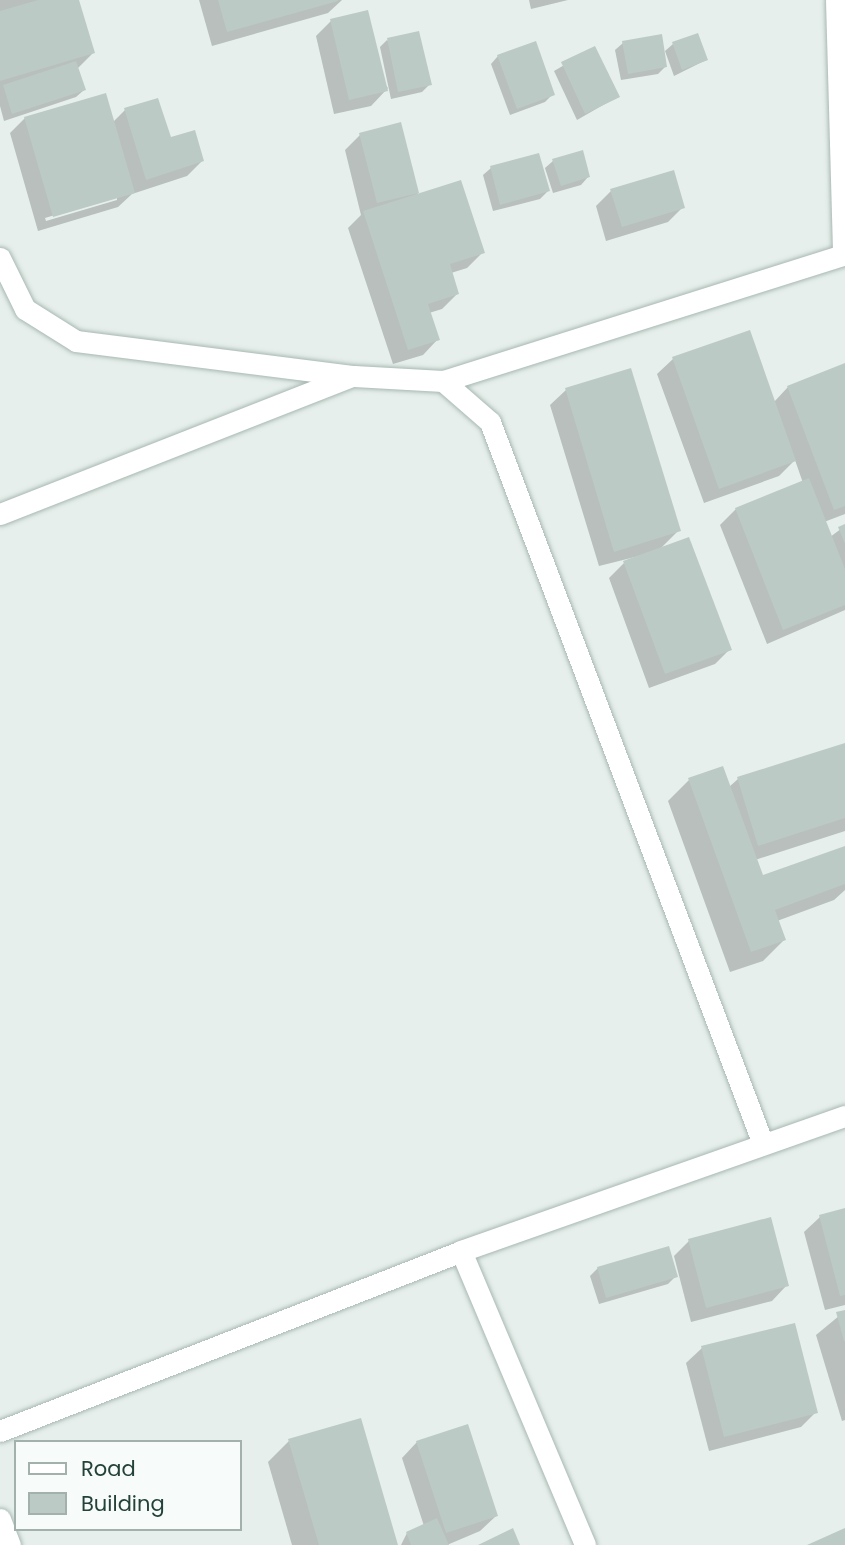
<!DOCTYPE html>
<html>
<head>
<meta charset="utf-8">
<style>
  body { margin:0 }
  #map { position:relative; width:845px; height:1545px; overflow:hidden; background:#e6efeb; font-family:Poppins,sans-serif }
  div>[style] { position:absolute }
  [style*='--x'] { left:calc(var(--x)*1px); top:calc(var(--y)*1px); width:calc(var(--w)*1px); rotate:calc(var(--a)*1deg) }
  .shadow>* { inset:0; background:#0003 }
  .building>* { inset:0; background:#bbcac4 }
  .roads { filter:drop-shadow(0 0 2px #a8b8b2) drop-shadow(0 0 2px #a8b8b2) }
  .minor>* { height:21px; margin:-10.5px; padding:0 10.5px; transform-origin:10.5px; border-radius:10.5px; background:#fff }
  span { translate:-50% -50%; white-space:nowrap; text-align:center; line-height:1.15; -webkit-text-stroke:7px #f7fbf9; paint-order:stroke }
  .legend { position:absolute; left:14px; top:1440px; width:228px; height:91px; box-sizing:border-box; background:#f7fbf9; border:2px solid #a3b1ad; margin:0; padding:9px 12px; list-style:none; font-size:21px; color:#24423a }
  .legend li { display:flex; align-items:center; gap:14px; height:35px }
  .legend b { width:35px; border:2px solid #a3b1ad }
</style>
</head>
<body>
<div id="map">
  <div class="shadow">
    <i style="clip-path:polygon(0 0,78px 0,93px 53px,77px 69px,84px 90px,76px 97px,4px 121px,0 106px)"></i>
    <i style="clip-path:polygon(199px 0,342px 0,328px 13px,212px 46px)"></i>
    <i style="clip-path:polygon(529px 0,568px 0,531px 9px)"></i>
    <i style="clip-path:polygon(331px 21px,388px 88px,371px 106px,334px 114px,316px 36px)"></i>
    <i style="clip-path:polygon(387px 40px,430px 84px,422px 92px,391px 99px,380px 47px)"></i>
    <i style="clip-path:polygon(623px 43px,665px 67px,658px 74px,621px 80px,615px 50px)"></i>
    <i style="clip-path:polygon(673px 44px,706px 60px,674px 76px,665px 51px)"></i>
    <i style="clip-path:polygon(594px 48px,617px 97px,577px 120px,554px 71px)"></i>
    <i style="clip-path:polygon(498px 56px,552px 95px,545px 102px,510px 115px,491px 64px)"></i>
    <i style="clip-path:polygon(evenodd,125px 110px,202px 161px,187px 176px,132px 194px,118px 207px,38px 231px,10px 133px,25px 118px,113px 122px,125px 110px,117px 196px,117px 200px,46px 221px,45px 218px,117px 196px)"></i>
    <i style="clip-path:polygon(400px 125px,418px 195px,483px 252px,467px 268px,451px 273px,457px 294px,442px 309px,429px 313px,438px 339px,423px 355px,393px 364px,348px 228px,361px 215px,345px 150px,360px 135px)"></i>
    <i style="clip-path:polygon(553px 161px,588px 177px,581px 185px,553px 193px,545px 168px)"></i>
    <i style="clip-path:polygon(491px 168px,548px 191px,540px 199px,493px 211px,483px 175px)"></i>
    <i style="clip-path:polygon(611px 191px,683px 207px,668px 222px,606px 241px,596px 206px)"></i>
    <i style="clip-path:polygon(749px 332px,774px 402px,788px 387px,845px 365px,845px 514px,824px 522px,830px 537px,845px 526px,845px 610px,767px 644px,720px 525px,736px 509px,803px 483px,795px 460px,779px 476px,704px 503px,657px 374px,673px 359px)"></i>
    <i style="clip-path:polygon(566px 390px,679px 530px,660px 549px,730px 649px,715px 664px,649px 688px,609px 578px,624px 563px,651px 553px,599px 566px,550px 405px)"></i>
    <i style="clip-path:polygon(845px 745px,845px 831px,755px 860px,762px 878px,845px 850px,845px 890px,834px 900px,777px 921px,784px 940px,763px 961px,730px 972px,668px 801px,689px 780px,729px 787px,738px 779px)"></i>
    <i style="clip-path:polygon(845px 1210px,845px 1305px,825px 1310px,804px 1232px,820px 1217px)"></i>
    <i style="clip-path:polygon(689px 1241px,787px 1285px,772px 1301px,691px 1322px,674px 1256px)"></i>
    <i style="clip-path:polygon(598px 1268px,676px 1276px,668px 1284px,599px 1304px,590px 1276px)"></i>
    <i style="clip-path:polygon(845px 1311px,845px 1420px,842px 1421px,816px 1335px)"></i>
    <i style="clip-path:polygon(702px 1348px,816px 1412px,801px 1427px,709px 1451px,686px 1363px)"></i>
    <i style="clip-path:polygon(289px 1441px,396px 1545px,292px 1545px,268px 1462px)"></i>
    <i style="clip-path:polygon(417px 1442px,496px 1516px,480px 1531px,447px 1545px,401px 1545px,407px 1533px,424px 1526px,402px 1458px)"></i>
  </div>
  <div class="building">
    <i style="clip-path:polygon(38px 0,79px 0,95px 53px,0 81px,0 11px)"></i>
    <i style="clip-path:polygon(218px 0,338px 0,338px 1px,227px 32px)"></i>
    <i style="clip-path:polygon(368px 10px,388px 91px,349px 100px,330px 19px)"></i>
    <i style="clip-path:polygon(419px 31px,432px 85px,398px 92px,387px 38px)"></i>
    <i style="clip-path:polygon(698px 33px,708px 60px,682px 70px,672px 42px)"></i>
    <i style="clip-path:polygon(662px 34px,667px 67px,628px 74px,622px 41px)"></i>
    <i style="clip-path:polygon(536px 41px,555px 95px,517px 109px,497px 55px)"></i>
    <i style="clip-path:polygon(595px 46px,620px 97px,585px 114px,561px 62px)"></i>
    <i style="clip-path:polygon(76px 61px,86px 90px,12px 114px,3px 85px)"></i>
    <i style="clip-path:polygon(106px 93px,135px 193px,53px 217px,24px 117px)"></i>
    <i style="clip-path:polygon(158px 98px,171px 137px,195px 130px,204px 161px,146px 180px,124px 108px)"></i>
    <i style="clip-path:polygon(401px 122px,419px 193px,377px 203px,359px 133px)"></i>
    <i style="clip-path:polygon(583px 150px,590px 177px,561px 186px,552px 159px)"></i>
    <i style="clip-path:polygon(539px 153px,550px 191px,500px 205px,490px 166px)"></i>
    <i style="clip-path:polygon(674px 170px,685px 208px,622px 227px,610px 189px)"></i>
    <i style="clip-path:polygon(461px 180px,485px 253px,450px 264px,459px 294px,428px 304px,440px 340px,408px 350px,363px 211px)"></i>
    <i style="clip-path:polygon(750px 330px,796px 461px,719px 489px,672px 357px)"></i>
    <i style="clip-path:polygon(845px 363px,845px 506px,834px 510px,787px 386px)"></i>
    <i style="clip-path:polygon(631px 368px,681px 531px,614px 552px,565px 388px)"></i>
    <i style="clip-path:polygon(809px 478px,845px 569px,845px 605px,783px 630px,735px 508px)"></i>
    <i style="clip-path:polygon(845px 524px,845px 544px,838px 527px)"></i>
    <i style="clip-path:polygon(689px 537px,732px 650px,665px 674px,623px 561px)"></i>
    <i style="clip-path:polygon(845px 743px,845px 818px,758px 846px,737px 777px)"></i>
    <i style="clip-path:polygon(723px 766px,763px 875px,845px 846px,845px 884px,775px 910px,786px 940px,751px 952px,688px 778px)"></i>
    <i style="clip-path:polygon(845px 1208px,845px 1295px,840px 1296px,819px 1215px)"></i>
    <i style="clip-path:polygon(771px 1217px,789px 1286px,706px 1308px,688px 1239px)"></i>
    <i style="clip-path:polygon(669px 1246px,678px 1277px,606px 1298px,597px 1267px)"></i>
    <i style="clip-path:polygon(845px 1310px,845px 1341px,844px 1341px,836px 1312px)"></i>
    <i style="clip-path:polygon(795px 1323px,818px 1413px,724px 1437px,701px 1346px)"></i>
    <i style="clip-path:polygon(361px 1418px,398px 1545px,319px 1545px,288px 1439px)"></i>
    <i style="clip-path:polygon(468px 1424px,498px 1516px,446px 1533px,416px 1441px)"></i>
    <i style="clip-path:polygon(437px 1518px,449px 1545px,411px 1545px,406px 1532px)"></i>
    <i style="clip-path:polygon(513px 1528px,520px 1545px,478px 1545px)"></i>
    <i style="clip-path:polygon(845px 1528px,845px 1545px,807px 1545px)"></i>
  </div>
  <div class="roads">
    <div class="minor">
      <i style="--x:836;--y:0;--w:255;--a:88.4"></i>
      <i style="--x:0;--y:258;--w:57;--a:63.9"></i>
      <i style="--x:25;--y:309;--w:60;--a:32.1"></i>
      <i style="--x:76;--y:341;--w:280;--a:7.2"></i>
      <i style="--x:354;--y:376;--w:89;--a:3.2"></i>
      <i style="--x:443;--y:381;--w:62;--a:41.1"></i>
      <i style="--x:490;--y:422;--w:772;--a:69.29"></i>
      <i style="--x:443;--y:381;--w:422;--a:-17.5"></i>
      <i style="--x:0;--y:514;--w:378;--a:-21.4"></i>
      <i style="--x:461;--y:1251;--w:319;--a:67.1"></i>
      <i style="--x:0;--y:1431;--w:495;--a:-21.3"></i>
      <i style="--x:461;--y:1251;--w:407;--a:-19.4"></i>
      <i style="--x:0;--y:1519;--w:28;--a:69"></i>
    </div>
  </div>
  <ul class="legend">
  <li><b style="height:9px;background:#fff"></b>Road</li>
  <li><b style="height:19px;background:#bbcac4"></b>Building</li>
  </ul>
</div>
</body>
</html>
